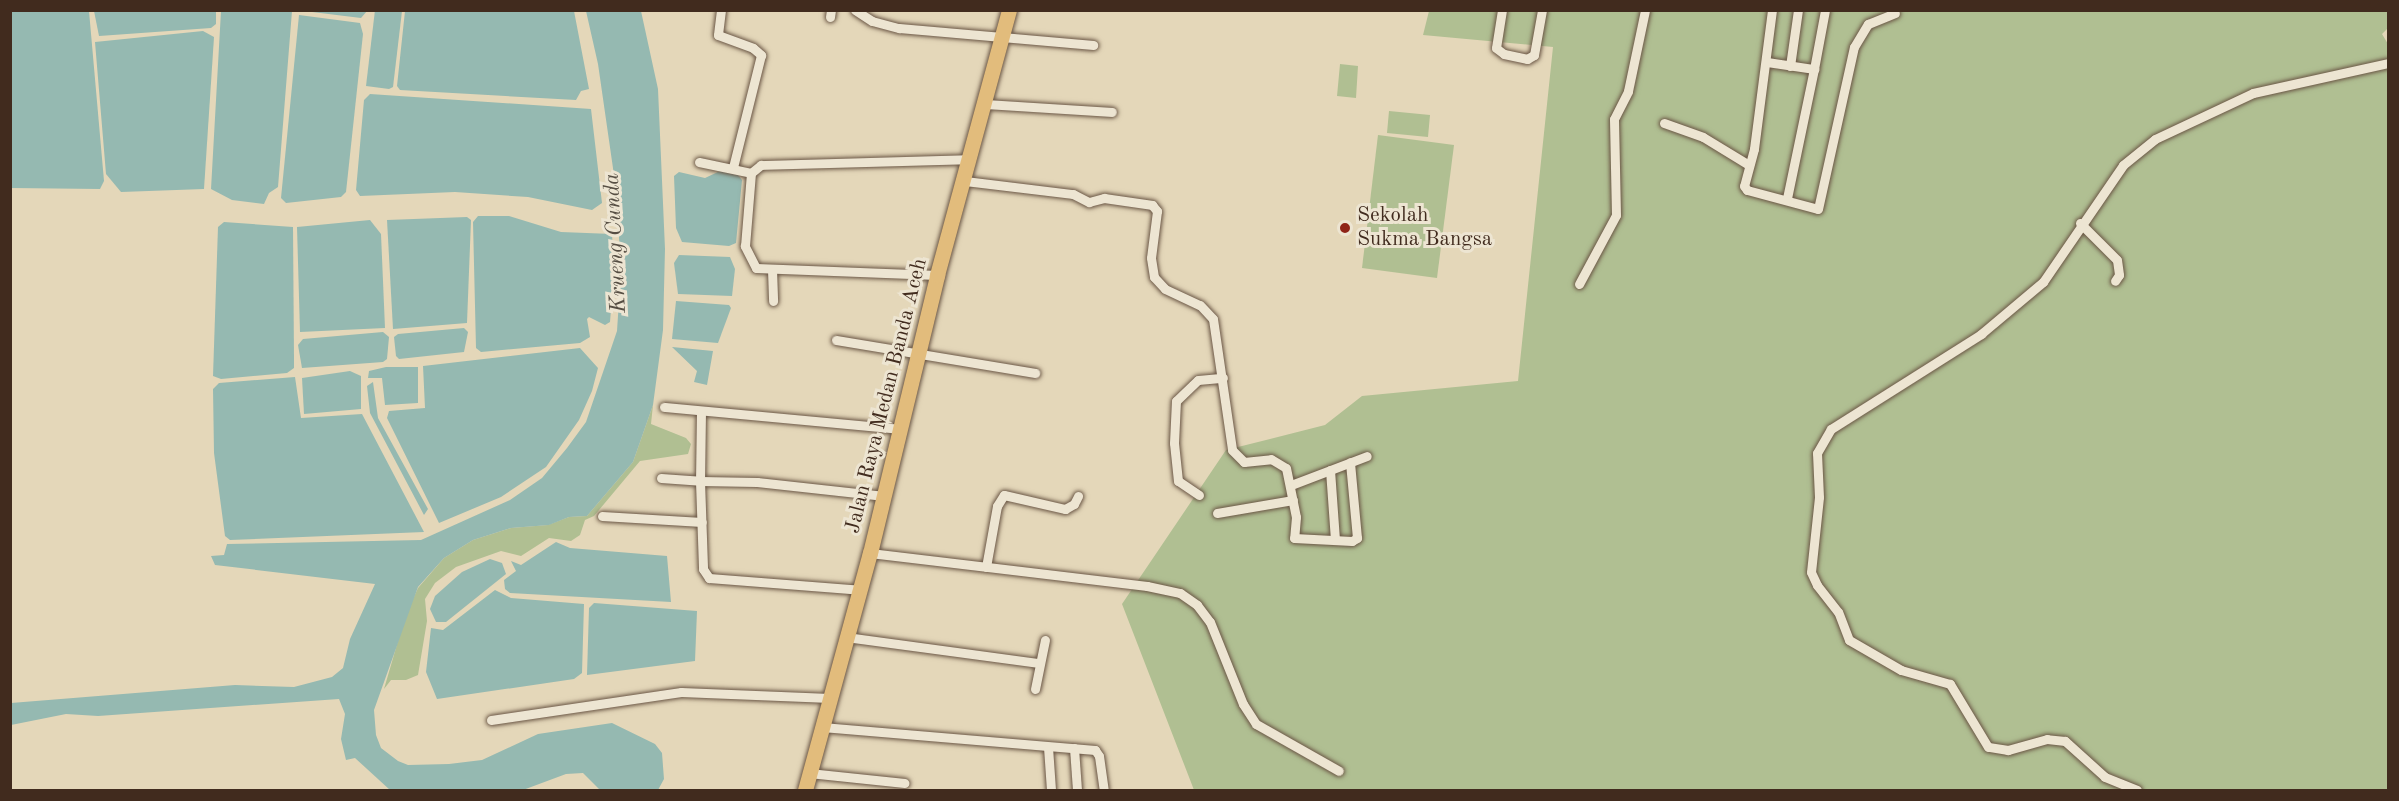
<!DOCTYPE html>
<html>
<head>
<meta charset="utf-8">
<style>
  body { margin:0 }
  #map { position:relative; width:2399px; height:801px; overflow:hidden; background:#e4d7b9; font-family:"Old Standard TT",serif }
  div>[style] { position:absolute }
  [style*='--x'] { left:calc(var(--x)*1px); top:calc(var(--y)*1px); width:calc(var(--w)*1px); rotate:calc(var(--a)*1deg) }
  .green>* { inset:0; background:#b0bf92 }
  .water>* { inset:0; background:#95b9b1 }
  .roads { filter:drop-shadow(0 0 2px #6a5645) drop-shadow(0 0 2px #6a5645) }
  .minor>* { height:9px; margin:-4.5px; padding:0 4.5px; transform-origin:4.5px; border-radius:4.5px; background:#ede5d2 }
  .trunk>* { height:15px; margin:-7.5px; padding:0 7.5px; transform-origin:7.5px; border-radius:7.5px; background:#e2bc7c }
  .dots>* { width:16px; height:16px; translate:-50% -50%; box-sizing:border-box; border:3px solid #ede5d2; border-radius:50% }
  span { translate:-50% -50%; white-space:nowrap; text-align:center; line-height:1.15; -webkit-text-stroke:6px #ede5d2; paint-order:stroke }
  .poi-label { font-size:21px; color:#412b1e }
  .left { translate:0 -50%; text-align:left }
  .street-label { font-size:21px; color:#412b1e }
  .water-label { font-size:22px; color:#564e43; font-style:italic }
  .frame { position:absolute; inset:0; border:12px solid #412b1e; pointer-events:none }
</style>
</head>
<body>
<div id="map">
  <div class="green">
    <i style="clip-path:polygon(1429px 11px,2388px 11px,2388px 28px,2382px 34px,2388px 44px,2388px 790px,1194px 790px,1122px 604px,1226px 450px,1325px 425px,1362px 396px,1518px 381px,1553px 47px,1423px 35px)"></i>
    <i style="clip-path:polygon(1340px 64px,1358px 66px,1356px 98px,1337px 96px)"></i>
    <i style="clip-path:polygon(1389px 111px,1430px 115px,1428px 137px,1387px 133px)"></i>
    <i style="clip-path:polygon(1378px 135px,1454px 145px,1437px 278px,1362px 268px)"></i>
    <i style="clip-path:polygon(653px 405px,651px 424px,686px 438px,691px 444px,688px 454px,640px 461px,594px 516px,585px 520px,580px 535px,571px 541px,549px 538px,521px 556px,501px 551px,456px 567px,435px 583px,425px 599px,427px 621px,418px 675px,406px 680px,391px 680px,384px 689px,405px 617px,418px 588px,444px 558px,473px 540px,511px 528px,548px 525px,569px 517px,587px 516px,633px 462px)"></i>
  </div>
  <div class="water">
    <i style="clip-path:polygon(11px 10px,89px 11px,104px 181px,100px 189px,11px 188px)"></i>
    <i style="clip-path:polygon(375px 10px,402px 11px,393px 87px,389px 89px,366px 86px)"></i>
    <i style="clip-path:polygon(94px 11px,216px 11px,216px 24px,211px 28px,99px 36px)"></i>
    <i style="clip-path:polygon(221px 11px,292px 11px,278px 187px,269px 193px,264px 204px,232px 200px,211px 189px)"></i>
    <i style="clip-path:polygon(304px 11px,367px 11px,361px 18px)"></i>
    <i style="clip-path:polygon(405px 11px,574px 11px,589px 89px,581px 91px,576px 100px,400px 90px,397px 86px)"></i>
    <i style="clip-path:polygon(586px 11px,641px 11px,658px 89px,665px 249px,663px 330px,653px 405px,633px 462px,587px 516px,569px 517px,549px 525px,511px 528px,473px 540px,444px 558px,418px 587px,374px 710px,376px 735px,381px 748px,398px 761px,408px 765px,449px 764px,482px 760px,538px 734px,612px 723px,655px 744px,662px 753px,664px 779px,658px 790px,600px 790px,583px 773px,566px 774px,523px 790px,390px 790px,355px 758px,346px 760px,341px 739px,345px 714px,339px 699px,98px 716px,66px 714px,11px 725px,11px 703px,235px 685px,294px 687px,332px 677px,343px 668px,350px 639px,375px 584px,215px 565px,211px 556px,224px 555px,227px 544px,421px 540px,510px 500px,542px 478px,567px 448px,586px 422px,617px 331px,621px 270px,616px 189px,598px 64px)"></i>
    <i style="clip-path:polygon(299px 15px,360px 23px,363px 34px,346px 192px,341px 197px,286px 203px,281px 198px)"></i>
    <i style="clip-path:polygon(203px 31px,214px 37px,204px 189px,121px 192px,106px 174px,95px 42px)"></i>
    <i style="clip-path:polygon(370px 94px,591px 109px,602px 203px,592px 210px,528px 197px,455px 192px,360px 196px,356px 190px,364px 100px)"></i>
    <i style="clip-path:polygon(720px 171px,738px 175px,742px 180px,736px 243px,729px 246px,682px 242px,676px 228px,674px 176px,679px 172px,705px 178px)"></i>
    <i style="clip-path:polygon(478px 216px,509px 216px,561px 232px,612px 234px,614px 271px,610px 322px,605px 325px,589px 317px,587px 319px,590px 337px,580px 343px,481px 352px,476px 348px,473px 222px)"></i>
    <i style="clip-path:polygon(467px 217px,471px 220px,467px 323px,393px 329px,387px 220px)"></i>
    <i style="clip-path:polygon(370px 220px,381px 234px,385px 328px,300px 332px,297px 227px)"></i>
    <i style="clip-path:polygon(224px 222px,293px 227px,294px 359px,294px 368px,287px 373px,221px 379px,213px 376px,218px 227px)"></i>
    <i style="clip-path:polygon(679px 255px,730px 257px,735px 269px,732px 296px,678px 294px,674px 263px)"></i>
    <i style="clip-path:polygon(676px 301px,729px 305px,731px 308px,718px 343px,672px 339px)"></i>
    <i style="clip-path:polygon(464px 328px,468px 332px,464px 352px,399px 359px,396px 356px,394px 337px,398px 334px)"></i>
    <i style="clip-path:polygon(383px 332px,389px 337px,387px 359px,383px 362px,302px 368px,298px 345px,303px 339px)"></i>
    <i style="clip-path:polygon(672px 347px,713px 351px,707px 385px,694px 382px,697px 371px)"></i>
    <i style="clip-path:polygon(580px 348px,598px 368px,592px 391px,579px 420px,546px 467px,501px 497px,439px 523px,387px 418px,389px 411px,425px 408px,423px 366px)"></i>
    <i style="clip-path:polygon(386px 367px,418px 367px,418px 403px,385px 405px,382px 378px,368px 378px,369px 371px)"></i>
    <i style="clip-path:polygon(350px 371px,361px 376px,361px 409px,304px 414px,302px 378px)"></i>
    <i style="clip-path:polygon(295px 377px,301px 418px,362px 414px,424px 532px,230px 540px,225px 536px,214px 453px,213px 389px,219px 383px)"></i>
    <i style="clip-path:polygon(373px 382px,378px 418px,428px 509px,424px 515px,370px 413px,367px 386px)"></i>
    <i style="clip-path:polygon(556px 542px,570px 548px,667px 556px,671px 602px,510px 593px,505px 589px,504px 580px,516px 571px,511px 561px,521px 565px)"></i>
    <i style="clip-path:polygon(490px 559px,502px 563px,506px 574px,446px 622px,436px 622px,430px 609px,435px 596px,462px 572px)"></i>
    <i style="clip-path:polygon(495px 590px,511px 598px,584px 604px,582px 673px,574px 679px,437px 699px,426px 672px,431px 628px,443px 630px)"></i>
    <i style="clip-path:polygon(594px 603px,697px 611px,695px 661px,587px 675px,589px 608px)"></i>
  </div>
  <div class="roads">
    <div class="minor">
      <i style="--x:721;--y:10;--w:25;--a:97"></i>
      <i style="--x:718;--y:35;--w:37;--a:20"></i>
      <i style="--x:753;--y:48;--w:11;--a:41"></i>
      <i style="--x:761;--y:55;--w:115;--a:104"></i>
      <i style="--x:855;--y:10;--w:20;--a:33"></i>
      <i style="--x:872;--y:21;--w:28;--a:15"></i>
      <i style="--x:899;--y:28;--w:195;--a:5"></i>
      <i style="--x:1502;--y:10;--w:38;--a:99"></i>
      <i style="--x:1496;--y:48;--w:10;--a:37"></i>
      <i style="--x:1504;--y:54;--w:24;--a:12"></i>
      <i style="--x:1527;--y:59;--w:8;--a:-30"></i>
      <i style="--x:1534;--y:55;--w:46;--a:-79.9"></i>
      <i style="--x:1772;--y:10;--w:140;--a:97.4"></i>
      <i style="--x:1754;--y:149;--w:38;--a:105"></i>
      <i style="--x:1744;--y:186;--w:5;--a:53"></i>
      <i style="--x:1747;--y:190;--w:73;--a:15"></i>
      <i style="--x:1818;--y:209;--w:166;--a:-77.5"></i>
      <i style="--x:1854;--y:47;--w:27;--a:-59"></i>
      <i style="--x:1868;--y:24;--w:29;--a:-22"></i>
      <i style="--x:830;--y:17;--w:7;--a:-82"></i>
      <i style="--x:1767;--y:62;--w:48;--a:8.5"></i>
      <i style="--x:1814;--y:69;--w:132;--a:101.8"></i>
      <i style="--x:1790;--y:66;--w:57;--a:-81.9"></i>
      <i style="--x:1814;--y:69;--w:60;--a:-79.4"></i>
      <i style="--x:986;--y:104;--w:126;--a:3.6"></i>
      <i style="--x:1664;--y:123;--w:41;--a:19.7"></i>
      <i style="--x:1703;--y:137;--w:54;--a:31.3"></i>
      <i style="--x:699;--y:162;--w:53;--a:11.9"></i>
      <i style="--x:965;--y:181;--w:109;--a:6.9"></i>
      <i style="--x:1073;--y:194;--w:18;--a:27"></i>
      <i style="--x:1089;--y:202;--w:16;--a:-15"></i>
      <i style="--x:1104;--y:198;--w:49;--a:8.3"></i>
      <i style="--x:1152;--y:205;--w:8;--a:50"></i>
      <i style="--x:1157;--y:211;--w:47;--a:97.3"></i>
      <i style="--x:1151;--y:258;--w:19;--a:81"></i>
      <i style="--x:1154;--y:277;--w:16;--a:47"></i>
      <i style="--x:1165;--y:289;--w:38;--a:25"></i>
      <i style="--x:1200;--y:305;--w:19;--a:47"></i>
      <i style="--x:1213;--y:319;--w:132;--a:81.7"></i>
      <i style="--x:1232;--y:450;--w:17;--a:45"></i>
      <i style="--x:1244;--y:462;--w:27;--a:-6"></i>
      <i style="--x:1271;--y:459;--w:17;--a:31"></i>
      <i style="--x:1286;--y:468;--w:50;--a:78.5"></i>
      <i style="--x:1296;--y:517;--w:21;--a:95"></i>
      <i style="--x:1294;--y:538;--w:58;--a:3"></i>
      <i style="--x:1352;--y:541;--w:6;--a:-31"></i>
      <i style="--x:1357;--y:538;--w:76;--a:-95.3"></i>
      <i style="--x:2080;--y:223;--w:52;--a:45"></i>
      <i style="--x:2117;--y:260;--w:15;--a:82"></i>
      <i style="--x:2119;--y:275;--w:7;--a:124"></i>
      <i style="--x:772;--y:269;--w:32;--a:88"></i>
      <i style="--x:937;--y:275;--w:181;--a:-177.8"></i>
      <i style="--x:756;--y:268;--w:25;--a:-117"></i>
      <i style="--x:745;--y:246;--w:73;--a:-85.3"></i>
      <i style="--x:751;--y:173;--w:13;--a:-39"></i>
      <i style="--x:761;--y:165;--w:210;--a:-1.6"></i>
      <i style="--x:1579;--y:284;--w:78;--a:-61.8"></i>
      <i style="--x:1616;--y:215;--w:96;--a:-91.2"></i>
      <i style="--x:1614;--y:119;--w:31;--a:-63"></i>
      <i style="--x:1628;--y:91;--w:83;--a:-78.1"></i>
      <i style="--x:836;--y:340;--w:202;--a:9.4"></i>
      <i style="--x:664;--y:407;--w:239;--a:5.3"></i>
      <i style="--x:701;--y:411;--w:70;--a:90.8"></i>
      <i style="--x:700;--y:481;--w:57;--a:1"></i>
      <i style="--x:757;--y:482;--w:128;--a:6.3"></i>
      <i style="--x:1330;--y:470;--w:70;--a:85.9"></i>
      <i style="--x:661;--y:478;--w:39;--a:4"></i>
      <i style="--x:700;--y:481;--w:88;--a:88"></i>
      <i style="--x:703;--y:569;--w:11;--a:56"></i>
      <i style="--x:709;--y:578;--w:151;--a:4.5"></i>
      <i style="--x:1291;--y:485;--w:81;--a:-20.9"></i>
      <i style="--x:1199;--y:495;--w:25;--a:-146"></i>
      <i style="--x:1178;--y:481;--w:38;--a:-96"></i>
      <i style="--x:1174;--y:443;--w:42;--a:-87.3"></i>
      <i style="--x:1176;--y:401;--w:30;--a:-44"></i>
      <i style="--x:1198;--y:380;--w:25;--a:-5"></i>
      <i style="--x:1217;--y:513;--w:77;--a:-9.7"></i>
      <i style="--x:602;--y:516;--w:100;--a:3.4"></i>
      <i style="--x:870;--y:553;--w:279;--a:6.8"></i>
      <i style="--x:1147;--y:586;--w:34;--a:12"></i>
      <i style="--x:1180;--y:593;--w:21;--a:35"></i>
      <i style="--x:1197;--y:605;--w:21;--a:53"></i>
      <i style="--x:1210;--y:622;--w:88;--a:68.1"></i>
      <i style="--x:1243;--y:704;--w:24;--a:57"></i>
      <i style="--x:1256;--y:724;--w:95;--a:29.5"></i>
      <i style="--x:986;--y:567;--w:62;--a:-79.8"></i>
      <i style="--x:997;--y:506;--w:13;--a:-58"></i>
      <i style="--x:1004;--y:495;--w:63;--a:12.9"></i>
      <i style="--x:1065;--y:509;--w:10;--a:-29"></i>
      <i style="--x:1074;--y:504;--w:9;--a:-63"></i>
      <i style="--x:846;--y:637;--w:195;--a:7.7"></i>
      <i style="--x:1035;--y:689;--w:50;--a:-78.5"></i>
      <i style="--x:491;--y:720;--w:192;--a:-8.4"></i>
      <i style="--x:681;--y:692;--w:149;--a:2.3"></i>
      <i style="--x:822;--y:727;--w:274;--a:4.8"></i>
      <i style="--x:1095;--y:750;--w:7;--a:56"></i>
      <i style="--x:1099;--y:756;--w:34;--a:82"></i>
      <i style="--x:1048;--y:747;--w:43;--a:86"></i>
      <i style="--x:1074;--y:748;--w:42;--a:85.9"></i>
      <i style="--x:809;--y:773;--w:96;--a:6"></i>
      <i style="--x:2137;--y:790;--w:35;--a:-158"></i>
      <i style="--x:2105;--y:777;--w:54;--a:-138"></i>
      <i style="--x:2065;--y:741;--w:18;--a:-174"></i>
      <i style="--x:2047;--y:739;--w:41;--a:164.2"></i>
      <i style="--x:2008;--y:750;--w:20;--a:-171"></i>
      <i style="--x:1988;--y:747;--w:74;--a:-121.1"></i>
      <i style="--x:1950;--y:684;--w:51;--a:-164.1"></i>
      <i style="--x:1901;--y:670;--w:60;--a:-150"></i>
      <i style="--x:1849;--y:640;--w:30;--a:-111"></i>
      <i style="--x:1838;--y:612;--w:34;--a:-128"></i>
      <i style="--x:1817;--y:585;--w:14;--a:-115"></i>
      <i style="--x:1811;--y:572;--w:75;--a:-83.9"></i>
      <i style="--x:1819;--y:497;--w:44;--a:-92.6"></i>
      <i style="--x:1817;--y:453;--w:28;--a:-60"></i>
      <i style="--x:1831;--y:429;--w:178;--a:-32.3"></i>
      <i style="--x:1981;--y:334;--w:81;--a:-40"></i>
      <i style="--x:2043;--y:282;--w:142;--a:-55.6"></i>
      <i style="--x:2123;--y:165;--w:41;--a:-39.1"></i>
      <i style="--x:2155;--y:139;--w:108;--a:-25.1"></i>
      <i style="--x:2253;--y:93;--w:138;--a:-12.5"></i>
    </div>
    <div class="trunk">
      <i style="--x:805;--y:790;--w:246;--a:-74.7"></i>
      <i style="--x:870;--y:553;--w:286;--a:-76.4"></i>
      <i style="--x:937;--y:275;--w:275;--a:-74.8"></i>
    </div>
  </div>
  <div class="dots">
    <i style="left:1345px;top:228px;background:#8f2418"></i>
  </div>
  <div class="poi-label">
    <span class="left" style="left:1357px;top:228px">Sekolah<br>Sukma Bangsa</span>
  </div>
  <div class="street-label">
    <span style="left:887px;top:396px;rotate:-76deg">Jalan Raya Medan Banda Aceh</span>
  </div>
  <div class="water-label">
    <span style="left:616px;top:243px;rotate:-93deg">Krueng Cunda</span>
  </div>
  <div class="frame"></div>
</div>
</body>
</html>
